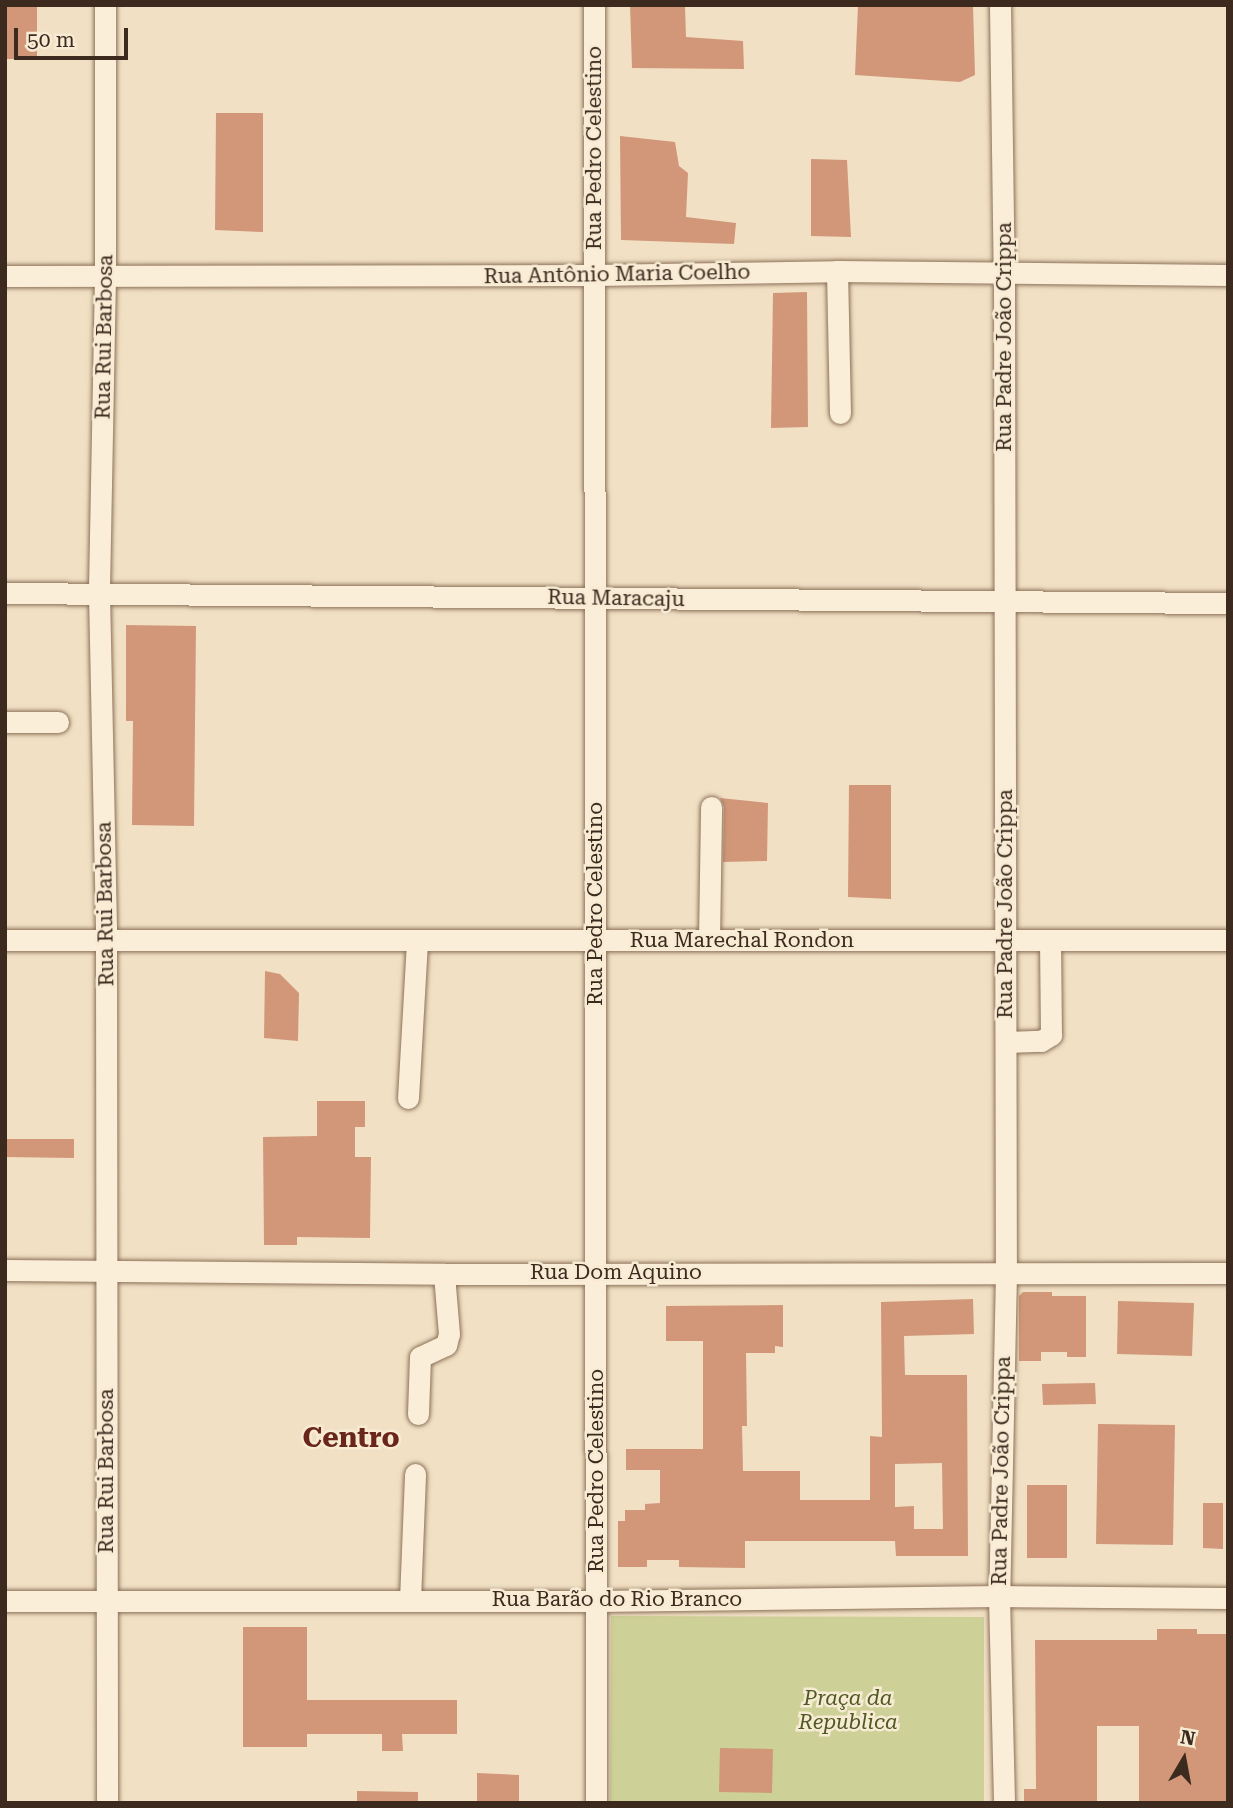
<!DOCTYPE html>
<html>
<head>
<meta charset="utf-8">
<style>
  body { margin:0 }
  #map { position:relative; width:1233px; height:1808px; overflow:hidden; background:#f1e0c4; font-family:"Roboto Serif",serif }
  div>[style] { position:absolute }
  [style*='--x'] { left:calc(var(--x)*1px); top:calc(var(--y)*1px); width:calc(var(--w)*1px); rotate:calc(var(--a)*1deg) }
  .green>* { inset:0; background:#cdd097 }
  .building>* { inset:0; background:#d19778 }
  .roads { filter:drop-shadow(0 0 2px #8c7159) drop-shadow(0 0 2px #8c7159) }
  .minor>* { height:21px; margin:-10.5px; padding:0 10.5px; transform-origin:10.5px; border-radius:10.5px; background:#fbeed8 }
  span { translate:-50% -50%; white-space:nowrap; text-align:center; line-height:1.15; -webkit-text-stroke:5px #f7ebd4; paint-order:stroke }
  .street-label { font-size:21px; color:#3c2a1e }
  .park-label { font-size:21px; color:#4f5923; font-style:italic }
  .district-label { font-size:28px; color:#6b261b; font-weight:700 }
  .frame { position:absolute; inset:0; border:7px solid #3c2a1e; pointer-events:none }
  .north { position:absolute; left:1149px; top:1724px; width:70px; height:70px; -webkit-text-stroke:5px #f7ebd4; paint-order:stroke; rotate:10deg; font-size:19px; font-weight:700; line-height:28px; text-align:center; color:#3c2a1e }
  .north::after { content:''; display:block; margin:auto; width:24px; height:32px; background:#3c2a1e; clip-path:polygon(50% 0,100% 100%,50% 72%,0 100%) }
  .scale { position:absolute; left:14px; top:28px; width:114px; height:32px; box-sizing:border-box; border:4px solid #3c2a1e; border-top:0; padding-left:9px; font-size:21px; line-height:24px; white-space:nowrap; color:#3c2a1e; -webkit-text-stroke:5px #f7ebd4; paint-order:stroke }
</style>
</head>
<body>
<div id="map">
  <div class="green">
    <i style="clip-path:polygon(611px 1616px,984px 1617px,984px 1803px,610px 1803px)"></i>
  </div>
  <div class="building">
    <i style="clip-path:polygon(5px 5px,37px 5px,37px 59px,5px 59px)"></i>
    <i style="clip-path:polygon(630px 5px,685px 5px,686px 37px,743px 41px,744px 69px,632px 68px)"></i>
    <i style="clip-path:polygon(858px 5px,973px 5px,975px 75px,960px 82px,855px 75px)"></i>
    <i style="clip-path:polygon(216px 113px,263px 113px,263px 232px,215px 230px)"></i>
    <i style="clip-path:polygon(620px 136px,675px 142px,679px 166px,688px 173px,686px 217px,736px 223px,734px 244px,621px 240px)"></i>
    <i style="clip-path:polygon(811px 159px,847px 160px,851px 237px,811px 236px)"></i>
    <i style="clip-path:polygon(807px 292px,808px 427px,771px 428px,773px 293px)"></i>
    <i style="clip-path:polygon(126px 625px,196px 626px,194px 826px,132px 825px,133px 721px,126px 721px)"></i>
    <i style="clip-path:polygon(849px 785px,891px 785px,891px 899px,848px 897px)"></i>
    <i style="clip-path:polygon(720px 798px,768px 803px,767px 861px,723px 862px,724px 807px)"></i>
    <i style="clip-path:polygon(265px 971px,280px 974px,299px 993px,298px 1041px,264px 1038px)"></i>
    <i style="clip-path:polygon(317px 1101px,365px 1101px,365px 1127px,355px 1127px,355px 1157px,371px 1157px,370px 1238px,297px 1237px,297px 1245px,264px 1245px,263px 1137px,317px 1136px)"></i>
    <i style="clip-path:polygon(5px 1139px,74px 1139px,74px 1158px,5px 1157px)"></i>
    <i style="clip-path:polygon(1023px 1292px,1052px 1292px,1052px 1296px,1086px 1296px,1086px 1357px,1067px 1357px,1067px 1352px,1041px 1352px,1041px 1361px,1019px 1361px,1019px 1296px)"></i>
    <i style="clip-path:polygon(evenodd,973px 1299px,974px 1334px,904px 1336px,905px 1375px,967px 1375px,968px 1556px,896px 1556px,895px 1541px,745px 1541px,745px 1568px,679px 1567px,679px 1560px,647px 1560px,647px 1567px,618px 1567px,618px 1521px,625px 1521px,625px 1510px,645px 1510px,645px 1504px,660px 1503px,660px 1470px,626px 1470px,626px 1449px,703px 1449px,703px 1341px,666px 1341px,666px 1306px,783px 1305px,783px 1347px,775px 1346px,775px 1353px,746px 1353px,747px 1426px,742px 1426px,743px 1471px,800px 1471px,800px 1500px,870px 1500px,870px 1436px,882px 1437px,881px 1302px,973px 1299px,942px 1463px,943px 1529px,914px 1529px,914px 1506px,895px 1507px,895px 1464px,942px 1463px)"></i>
    <i style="clip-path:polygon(1118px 1301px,1194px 1303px,1192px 1356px,1117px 1354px)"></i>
    <i style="clip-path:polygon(1095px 1383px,1096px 1404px,1043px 1405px,1042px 1384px)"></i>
    <i style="clip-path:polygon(1098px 1424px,1175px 1425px,1173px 1545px,1096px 1544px)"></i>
    <i style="clip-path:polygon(1027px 1485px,1067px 1485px,1067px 1558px,1027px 1558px)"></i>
    <i style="clip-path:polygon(1203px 1503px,1223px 1503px,1223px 1549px,1203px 1548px)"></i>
    <i style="clip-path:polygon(243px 1627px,307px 1627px,307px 1700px,457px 1700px,457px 1734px,402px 1734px,403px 1751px,382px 1751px,382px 1734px,307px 1734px,307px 1747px,243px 1747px)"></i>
    <i style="clip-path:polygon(1157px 1629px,1197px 1629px,1197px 1634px,1228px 1634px,1228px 1803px,1139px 1803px,1139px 1726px,1097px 1726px,1097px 1803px,1024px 1803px,1024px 1789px,1036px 1789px,1035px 1640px,1157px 1640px)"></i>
    <i style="clip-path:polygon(720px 1748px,773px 1749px,772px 1793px,719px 1792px)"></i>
    <i style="clip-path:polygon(477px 1773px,519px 1775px,519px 1803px,477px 1803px)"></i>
    <i style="clip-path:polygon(357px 1791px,418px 1792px,418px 1803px,357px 1803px)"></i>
  </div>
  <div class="roads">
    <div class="minor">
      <i style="--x:105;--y:5;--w:271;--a:90"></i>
      <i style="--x:105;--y:276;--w:317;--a:91.1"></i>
      <i style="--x:99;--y:593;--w:347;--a:88.8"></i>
      <i style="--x:106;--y:940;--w:863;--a:89.93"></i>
      <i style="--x:594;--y:5;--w:1798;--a:89.94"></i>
      <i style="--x:1000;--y:5;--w:270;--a:89.2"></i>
      <i style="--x:1004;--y:275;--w:997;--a:89.89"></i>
      <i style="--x:1006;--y:1272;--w:324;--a:91.2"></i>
      <i style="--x:999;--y:1596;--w:207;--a:88.6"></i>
      <i style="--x:837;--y:271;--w:142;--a:88.8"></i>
      <i style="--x:5;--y:276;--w:589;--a:-0.1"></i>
      <i style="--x:594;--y:275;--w:243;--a:-0.9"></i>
      <i style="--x:837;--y:271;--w:391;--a:0.6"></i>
      <i style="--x:5;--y:593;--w:1223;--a:0.47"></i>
      <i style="--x:5;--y:722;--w:53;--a:0"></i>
      <i style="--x:5;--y:940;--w:1223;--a:0"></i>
      <i style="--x:709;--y:940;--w:133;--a:-89.1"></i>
      <i style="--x:1006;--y:1042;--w:35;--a:-2"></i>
      <i style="--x:1041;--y:1041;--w:12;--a:-31"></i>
      <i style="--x:1051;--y:1035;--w:95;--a:-90.6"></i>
      <i style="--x:408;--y:1098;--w:158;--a:-86.7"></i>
      <i style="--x:5;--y:1270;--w:439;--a:0.5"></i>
      <i style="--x:444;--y:1274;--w:784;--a:-0.07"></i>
      <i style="--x:418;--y:1414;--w:57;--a:-88"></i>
      <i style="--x:420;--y:1357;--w:29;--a:-25"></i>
      <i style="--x:446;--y:1345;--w:11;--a:-75"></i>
      <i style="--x:449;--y:1334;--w:60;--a:-94.8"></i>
      <i style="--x:410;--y:1600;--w:126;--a:-87.7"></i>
      <i style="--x:5;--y:1601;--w:591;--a:0"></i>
      <i style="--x:596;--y:1601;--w:403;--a:-0.7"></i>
      <i style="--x:999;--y:1596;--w:229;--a:0.5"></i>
    </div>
  </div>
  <div class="street-label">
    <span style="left:594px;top:148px;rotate:-90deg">Rua Pedro Celestino</span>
    <span style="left:617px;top:274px;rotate:-1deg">Rua Antônio Maria Coelho</span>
    <span style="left:104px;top:337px;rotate:-89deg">Rua Rui Barbosa</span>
    <span style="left:1004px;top:337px;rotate:-90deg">Rua Padre João Crippa</span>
    <span style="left:616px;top:598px;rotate:1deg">Rua Maracaju</span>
    <span style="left:105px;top:904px;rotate:-91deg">Rua Rui Barbosa</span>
    <span style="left:595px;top:904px;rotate:-90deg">Rua Pedro Celestino</span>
    <span style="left:1005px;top:904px;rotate:-90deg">Rua Padre João Crippa</span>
    <span style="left:742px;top:940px">Rua Marechal Rondon</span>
    <span style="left:616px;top:1272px">Rua Dom Aquino</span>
    <span style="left:106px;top:1471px;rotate:-90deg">Rua Rui Barbosa</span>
    <span style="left:596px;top:1471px;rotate:-90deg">Rua Pedro Celestino</span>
    <span style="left:1001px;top:1471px;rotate:-89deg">Rua Padre João Crippa</span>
    <span style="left:617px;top:1599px">Rua Barão do Rio Branco</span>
  </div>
  <div class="park-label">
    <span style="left:848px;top:1710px">Praça da<br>Republica</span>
  </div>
  <div class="district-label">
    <span style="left:351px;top:1438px">Centro</span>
  </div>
  <div class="frame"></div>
  <div class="north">N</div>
  <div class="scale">50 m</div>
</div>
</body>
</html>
